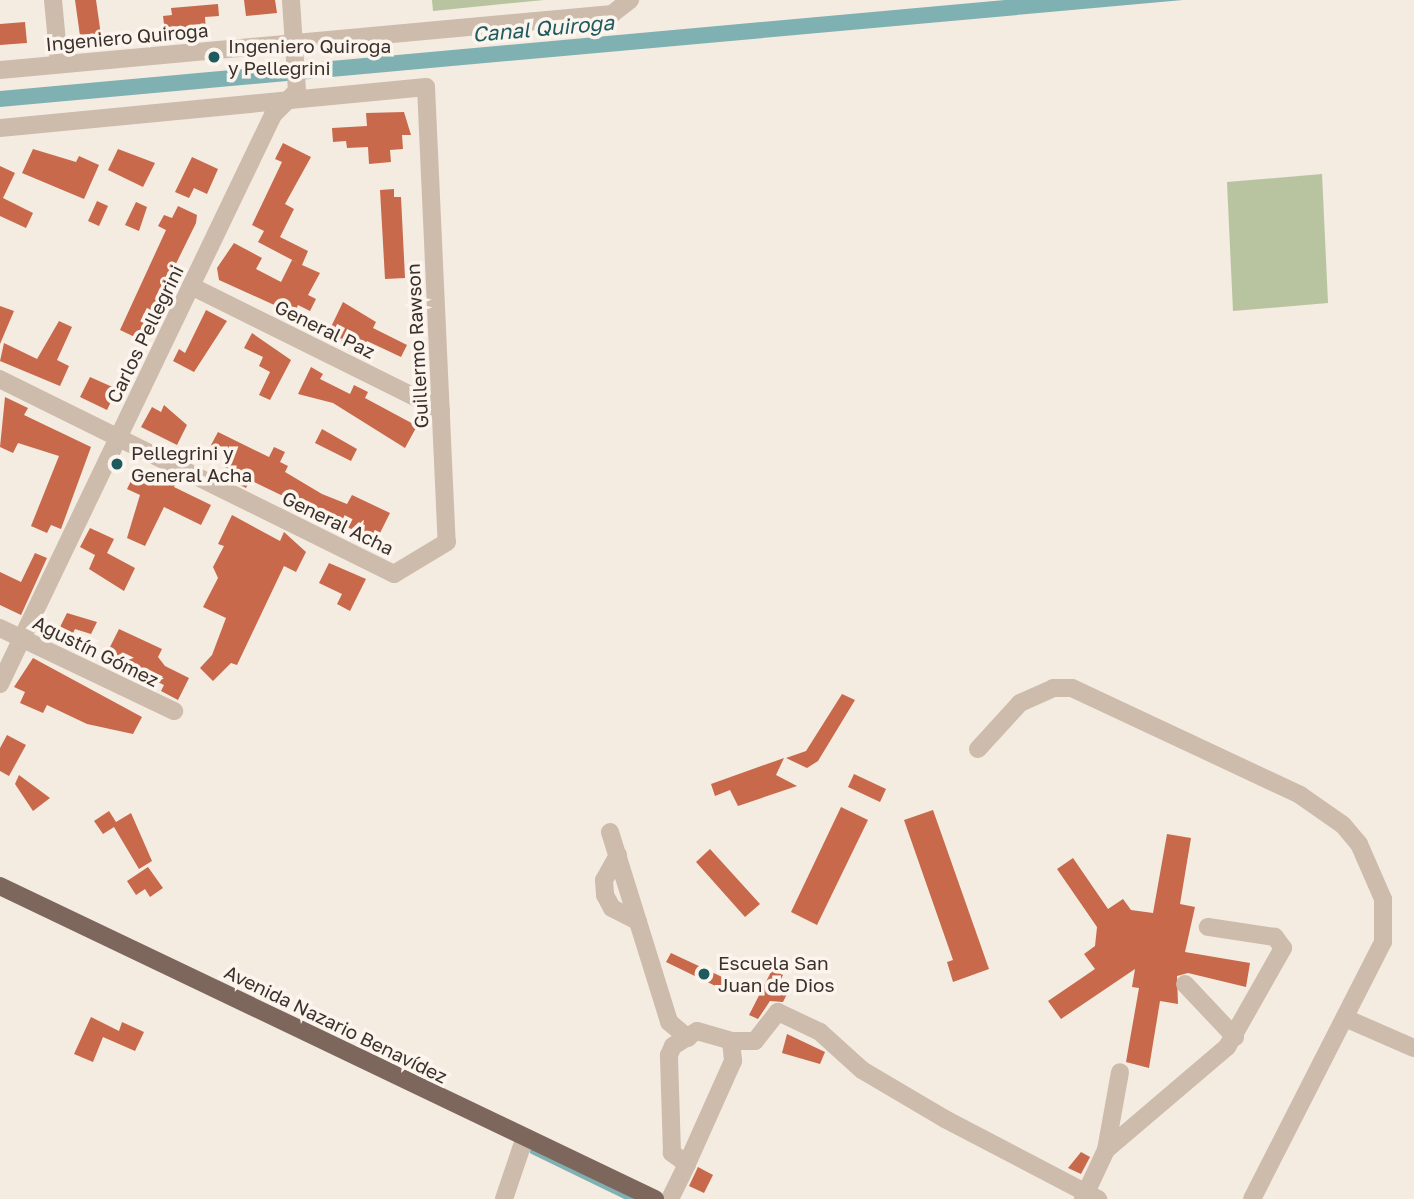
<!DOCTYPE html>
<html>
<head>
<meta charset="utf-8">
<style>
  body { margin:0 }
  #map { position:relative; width:1414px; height:1199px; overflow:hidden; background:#f4ebe1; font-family:"Golos Text",sans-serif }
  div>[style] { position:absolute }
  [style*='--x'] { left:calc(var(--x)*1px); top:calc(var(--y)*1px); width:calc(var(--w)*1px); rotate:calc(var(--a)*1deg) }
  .green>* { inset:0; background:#b8c4a0 }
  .water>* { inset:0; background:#7fb0b2 }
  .stream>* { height:4.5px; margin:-2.25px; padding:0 2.25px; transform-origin:2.25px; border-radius:2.25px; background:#7fb0b2 }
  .building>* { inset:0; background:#c8694b }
  .minor>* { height:18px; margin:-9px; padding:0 9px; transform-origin:9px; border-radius:9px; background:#cdbbac }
  .major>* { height:18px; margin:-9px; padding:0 9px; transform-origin:9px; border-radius:9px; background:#7d675c }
  .dots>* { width:19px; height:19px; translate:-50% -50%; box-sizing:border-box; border:4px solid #fbf5ee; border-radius:50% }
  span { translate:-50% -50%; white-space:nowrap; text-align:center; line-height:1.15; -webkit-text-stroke:7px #fbf5ee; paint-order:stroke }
  .street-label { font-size:19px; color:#3b302b }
  .poi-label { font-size:19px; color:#3b302b }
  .left { translate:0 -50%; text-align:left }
  .water-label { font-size:21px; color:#1f5a5e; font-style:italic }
</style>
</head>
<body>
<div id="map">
  <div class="green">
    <i style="clip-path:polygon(432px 0,544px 0,433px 11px)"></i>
    <i style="clip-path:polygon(1322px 174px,1328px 303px,1233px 311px,1227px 182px)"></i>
  </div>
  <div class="water">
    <i style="clip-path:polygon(1005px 0,1183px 0,0 107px,0 91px)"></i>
  </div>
  <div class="stream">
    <i style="--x:532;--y:1151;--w:110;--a:25.9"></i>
  </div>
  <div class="building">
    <i style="clip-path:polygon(75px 0,96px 0,102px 42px,81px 43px)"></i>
    <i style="clip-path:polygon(244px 0,275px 0,277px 13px,246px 16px)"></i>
    <i style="clip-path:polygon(218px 4px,219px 16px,205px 17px,206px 32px,165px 32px,163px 16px,172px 15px,171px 8px)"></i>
    <i style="clip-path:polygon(25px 22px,27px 43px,0 45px,0 24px)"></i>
    <i style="clip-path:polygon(404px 112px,411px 135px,402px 135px,403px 149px,390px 150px,391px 162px,369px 164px,368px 147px,347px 148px,346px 141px,333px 142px,332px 128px,367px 126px,366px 113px)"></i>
    <i style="clip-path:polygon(283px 143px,311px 157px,285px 204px,294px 209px,280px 237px,308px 251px,302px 265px,320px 273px,308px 295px,316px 299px,310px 311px,298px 305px,294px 314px,219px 280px,217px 268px,234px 243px,262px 258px,256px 269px,281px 282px,292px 260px,298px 263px,258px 242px,264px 231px,252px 225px,282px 162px,275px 159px)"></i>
    <i style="clip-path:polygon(33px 149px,76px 162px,79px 156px,99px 165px,84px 199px,22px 173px)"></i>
    <i style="clip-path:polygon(118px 149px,155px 163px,143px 187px,108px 170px)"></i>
    <i style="clip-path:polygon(192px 157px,218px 169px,207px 194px,194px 188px,189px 198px,175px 192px)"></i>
    <i style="clip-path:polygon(0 166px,15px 173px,3px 198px,33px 213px,26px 228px,0 216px)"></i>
    <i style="clip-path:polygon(394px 189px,394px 197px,401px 197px,405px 278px,385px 279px,380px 190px)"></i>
    <i style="clip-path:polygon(97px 201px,108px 206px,99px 226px,88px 221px)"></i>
    <i style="clip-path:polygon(136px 202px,147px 207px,139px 231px,125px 225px)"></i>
    <i style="clip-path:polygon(178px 206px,197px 215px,196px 223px,139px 339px,120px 330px,166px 230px,158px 226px,164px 215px,172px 218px)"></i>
    <i style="clip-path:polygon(343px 302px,376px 322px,373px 328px,407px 345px,401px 357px,367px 341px,362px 352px,338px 340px,341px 335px,330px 329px)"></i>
    <i style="clip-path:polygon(0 306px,14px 311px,0 344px)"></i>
    <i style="clip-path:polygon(206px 310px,227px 321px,194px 372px,173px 361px,179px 349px,185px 353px)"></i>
    <i style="clip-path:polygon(59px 321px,72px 327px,57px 360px,69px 366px,60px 386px,0 361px,4px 343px,37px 359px)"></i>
    <i style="clip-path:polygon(252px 333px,291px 360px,270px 400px,259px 395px,270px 372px,259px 366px,263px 357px,244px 348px)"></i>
    <i style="clip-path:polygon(311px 367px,323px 374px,320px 379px,350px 394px,354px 385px,368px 392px,365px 398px,417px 426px,405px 448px,333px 403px,298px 394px)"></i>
    <i style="clip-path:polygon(90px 377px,117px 389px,107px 410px,80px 397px)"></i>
    <i style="clip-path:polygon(5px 397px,28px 408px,24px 415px,91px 447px,61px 529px,51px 525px,47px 533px,31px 526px,59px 456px,18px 443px,13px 453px,0 447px)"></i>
    <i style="clip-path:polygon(164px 405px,187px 425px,177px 445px,141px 427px,152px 407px,161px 412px)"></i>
    <i style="clip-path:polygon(322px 429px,357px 449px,351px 461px,315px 443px)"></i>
    <i style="clip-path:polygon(218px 432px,269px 457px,274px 447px,285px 452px,280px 462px,288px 466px,285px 472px,322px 494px,347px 504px,352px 495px,390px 513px,376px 541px,250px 480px,246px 488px,230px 480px,234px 472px,223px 466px,229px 454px,211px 445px)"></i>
    <i style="clip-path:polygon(137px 469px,166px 475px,177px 480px,174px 487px,211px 505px,201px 525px,164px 507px,145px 546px,127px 538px,140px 495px,127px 489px)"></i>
    <i style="clip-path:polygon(232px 515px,280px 541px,284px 532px,306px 552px,296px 572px,284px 566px,237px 665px,231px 663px,213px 681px,200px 668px,212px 655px,226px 618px,203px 607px,218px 578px,213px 567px,224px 546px,218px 544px)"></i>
    <i style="clip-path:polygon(90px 528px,114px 539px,107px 553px,135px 568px,124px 591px,89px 569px,95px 555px,80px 547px)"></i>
    <i style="clip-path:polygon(35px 553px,47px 558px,21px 615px,0 605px,0 572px,21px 582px)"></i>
    <i style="clip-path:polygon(329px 563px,366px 579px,350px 611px,337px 604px,342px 594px,319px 583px)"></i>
    <i style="clip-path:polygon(67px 613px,97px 622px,91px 634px,75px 629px,70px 640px,57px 633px)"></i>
    <i style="clip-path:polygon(119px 629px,162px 649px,158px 657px,165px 666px,189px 678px,178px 700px,161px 691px,164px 685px,105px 657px)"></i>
    <i style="clip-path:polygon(33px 658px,142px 717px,133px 734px,87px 724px,47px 705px,43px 713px,20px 703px,25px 692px,14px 687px)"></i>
    <i style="clip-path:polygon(842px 694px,855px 700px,818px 761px,807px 768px,786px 758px,806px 751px)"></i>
    <i style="clip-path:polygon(7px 735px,26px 745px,9px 776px,0 771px,0 748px)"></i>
    <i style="clip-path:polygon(784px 758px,776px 775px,797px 786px,738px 806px,730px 790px,715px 796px,711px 784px)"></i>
    <i style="clip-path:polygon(854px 774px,886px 789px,880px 802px,848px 787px)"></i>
    <i style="clip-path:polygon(19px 775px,50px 798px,33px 811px,15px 784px)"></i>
    <i style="clip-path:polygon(841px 807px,868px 820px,817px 925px,791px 912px)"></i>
    <i style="clip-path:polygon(933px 810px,989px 969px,953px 982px,947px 962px,953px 960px,904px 820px)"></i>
    <i style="clip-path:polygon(109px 811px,116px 822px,131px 813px,152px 861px,139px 869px,114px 827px,103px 834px,94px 821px)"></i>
    <i style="clip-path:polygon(1167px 834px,1191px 838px,1180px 904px,1195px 907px,1185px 952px,1250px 963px,1246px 987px,1188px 973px,1177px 976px,1178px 1004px,1160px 1001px,1149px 1068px,1126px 1062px,1139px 988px,1132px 987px,1135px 969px,1061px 1019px,1048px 1001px,1095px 969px,1084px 954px,1095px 946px,1097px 927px,1057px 869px,1073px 858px,1108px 909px,1123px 899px,1131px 910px,1153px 913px)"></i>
    <i style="clip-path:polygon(710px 849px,760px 904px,745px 917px,696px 862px)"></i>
    <i style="clip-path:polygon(148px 867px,163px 888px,150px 897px,145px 889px,136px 895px,127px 881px)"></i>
    <i style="clip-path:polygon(671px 953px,737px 984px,732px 994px,666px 962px)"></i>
    <i style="clip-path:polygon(772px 970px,783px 975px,779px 983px,787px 994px,783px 1002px,770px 1001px,758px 1019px,749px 1015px)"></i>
    <i style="clip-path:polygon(91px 1017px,119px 1031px,122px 1022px,144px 1032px,135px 1051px,103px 1037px,93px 1062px,74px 1054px)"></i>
    <i style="clip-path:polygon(787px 1034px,825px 1052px,820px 1064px,782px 1053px)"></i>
    <i style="clip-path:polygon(1081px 1152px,1090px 1157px,1081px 1174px,1068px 1168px)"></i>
    <i style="clip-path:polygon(698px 1167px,713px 1175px,704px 1193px,689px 1186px)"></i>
  </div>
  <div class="minor">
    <i style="--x:53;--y:0;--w:64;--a:84.6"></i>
    <i style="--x:0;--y:70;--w:615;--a:-5.23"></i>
    <i style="--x:612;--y:14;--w:23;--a:-38"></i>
    <i style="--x:0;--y:128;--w:428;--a:-5.5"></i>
    <i style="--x:426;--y:87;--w:455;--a:87.4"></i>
    <i style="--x:447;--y:542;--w:62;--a:148.9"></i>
    <i style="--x:394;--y:574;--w:440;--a:-153.7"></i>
    <i style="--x:191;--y:286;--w:279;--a:26.4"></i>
    <i style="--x:0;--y:628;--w:193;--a:25.5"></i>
    <i style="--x:0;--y:684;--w:631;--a:-64.37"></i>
    <i style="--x:273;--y:115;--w:34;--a:-45"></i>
    <i style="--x:297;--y:91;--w:91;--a:-93.8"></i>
    <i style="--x:978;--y:749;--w:62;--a:-47.6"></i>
    <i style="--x:1020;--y:703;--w:36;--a:-24"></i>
    <i style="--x:1053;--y:688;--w:19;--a:0"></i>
    <i style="--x:1072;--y:688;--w:252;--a:25.1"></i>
    <i style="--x:1300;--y:795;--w:52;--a:34.9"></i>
    <i style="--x:1343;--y:825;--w:25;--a:50"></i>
    <i style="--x:1359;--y:844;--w:60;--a:66.4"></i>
    <i style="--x:1383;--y:899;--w:43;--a:90"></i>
    <i style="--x:1383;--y:942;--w:288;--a:117"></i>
    <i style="--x:610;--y:832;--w:199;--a:72.7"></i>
    <i style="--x:669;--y:1022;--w:25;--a:40"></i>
    <i style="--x:618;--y:855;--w:29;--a:119"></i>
    <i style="--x:604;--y:880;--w:15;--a:86"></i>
    <i style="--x:605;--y:895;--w:15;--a:62"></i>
    <i style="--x:612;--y:908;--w:29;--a:27"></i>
    <i style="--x:1185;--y:984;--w:73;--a:46.7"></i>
    <i style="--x:1345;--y:1018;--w:75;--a:23.5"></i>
    <i style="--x:731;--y:1041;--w:20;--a:84"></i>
    <i style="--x:733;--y:1061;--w:113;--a:114.1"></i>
    <i style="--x:687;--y:1164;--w:19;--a:-144"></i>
    <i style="--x:672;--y:1153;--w:98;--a:-91.8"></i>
    <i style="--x:669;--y:1055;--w:10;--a:-66"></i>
    <i style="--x:673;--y:1046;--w:28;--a:-32"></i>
    <i style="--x:697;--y:1031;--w:35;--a:16"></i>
    <i style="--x:731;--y:1041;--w:24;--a:0"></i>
    <i style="--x:755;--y:1041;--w:37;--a:-52"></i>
    <i style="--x:778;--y:1012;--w:47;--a:25.5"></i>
    <i style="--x:820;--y:1032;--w:57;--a:42.1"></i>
    <i style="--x:862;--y:1070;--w:96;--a:30.6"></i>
    <i style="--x:945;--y:1119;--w:173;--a:27.6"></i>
    <i style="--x:1106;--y:1150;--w:159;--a:-40.4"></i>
    <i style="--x:1227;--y:1047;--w:114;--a:-60.5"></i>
    <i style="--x:1283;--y:948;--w:14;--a:-126"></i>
    <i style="--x:1275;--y:937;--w:68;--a:-171.5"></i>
    <i style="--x:504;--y:1199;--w:65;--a:-71.3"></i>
    <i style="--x:670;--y:1199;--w:39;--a:-64"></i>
    <i style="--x:1083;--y:1199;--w:54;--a:-64.9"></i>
    <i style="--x:1106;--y:1150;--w:79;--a:-79.8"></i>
  </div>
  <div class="major">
    <i style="--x:0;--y:886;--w:726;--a:25.54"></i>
  </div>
  <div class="dots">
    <i style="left:214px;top:57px;background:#1f5a5e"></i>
    <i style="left:117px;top:464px;background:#1f5a5e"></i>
    <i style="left:704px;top:974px;background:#1f5a5e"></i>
  </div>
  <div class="street-label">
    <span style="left:127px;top:37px;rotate:-5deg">Ingeniero Quiroga</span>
    <span style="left:325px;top:329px;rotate:26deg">General Paz</span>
    <span style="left:145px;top:334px;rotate:-64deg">Carlos Pellegrini</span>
    <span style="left:417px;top:346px;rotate:-93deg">Guillermo Rawson</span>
    <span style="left:338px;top:523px;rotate:26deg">General Acha</span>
    <span style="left:96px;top:651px;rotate:26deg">Agustín Gómez</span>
    <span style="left:336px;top:1024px;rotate:26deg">Avenida Nazario Benavídez</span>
  </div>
  <div class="poi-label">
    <span class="left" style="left:228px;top:57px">Ingeniero Quiroga<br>y Pellegrini</span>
    <span class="left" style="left:131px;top:464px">Pellegrini y<br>General Acha</span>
    <span class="left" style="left:718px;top:974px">Escuela San<br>Juan de Dios</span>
  </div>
  <div class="water-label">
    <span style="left:543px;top:28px;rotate:-5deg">Canal Quiroga</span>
  </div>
</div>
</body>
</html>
